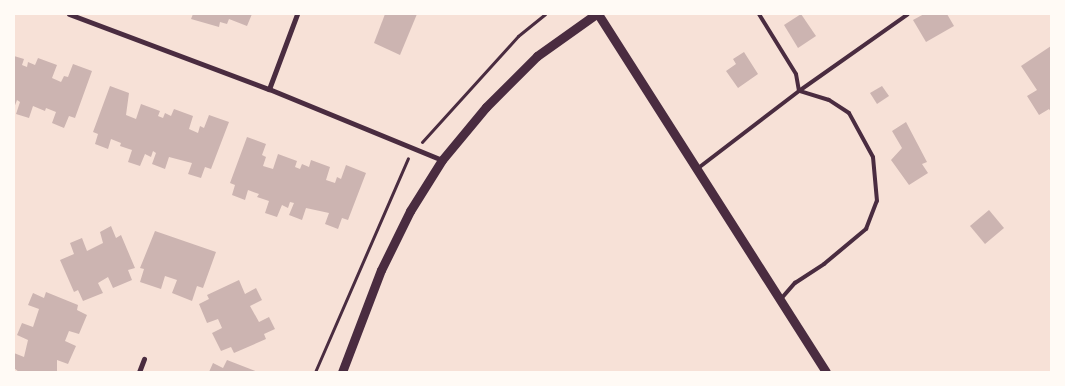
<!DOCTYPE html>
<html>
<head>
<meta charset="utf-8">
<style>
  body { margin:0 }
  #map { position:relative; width:1065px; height:386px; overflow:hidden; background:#f7e1d7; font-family:Barlow,sans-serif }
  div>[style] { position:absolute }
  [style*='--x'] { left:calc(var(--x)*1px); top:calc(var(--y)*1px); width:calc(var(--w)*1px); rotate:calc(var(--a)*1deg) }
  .building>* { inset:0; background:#ccb4b1 }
  .path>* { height:3px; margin:-1.5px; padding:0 1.5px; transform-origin:1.5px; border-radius:1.5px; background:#4a2c40 }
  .service>* { height:4px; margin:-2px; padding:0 2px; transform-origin:2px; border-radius:2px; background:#4a2c40 }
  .minor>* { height:5px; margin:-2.5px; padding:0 2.5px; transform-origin:2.5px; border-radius:2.5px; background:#4a2c40 }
  .tertiary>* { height:9px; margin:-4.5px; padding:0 4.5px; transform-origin:4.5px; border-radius:4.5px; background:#4a2c40 }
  span { translate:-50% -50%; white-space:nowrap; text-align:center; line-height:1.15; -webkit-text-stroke:5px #fffaf5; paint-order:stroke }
  .frame { position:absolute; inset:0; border:15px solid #fffaf5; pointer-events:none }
</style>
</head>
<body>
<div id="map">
  <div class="building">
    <i style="clip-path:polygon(193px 14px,252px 14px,247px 26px,229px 19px,227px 24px,220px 22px,219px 27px,191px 19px)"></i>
    <i style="clip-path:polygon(385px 14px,417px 14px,400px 55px,374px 43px)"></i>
    <i style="clip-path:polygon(801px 14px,816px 36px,798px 48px,784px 25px)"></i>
    <i style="clip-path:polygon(924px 14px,947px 14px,954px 26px,926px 42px,913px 20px)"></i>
    <i style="clip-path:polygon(1051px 46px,1051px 112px,1049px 109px,1039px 115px,1027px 96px,1037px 90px,1021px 66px)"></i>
    <i style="clip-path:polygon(744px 52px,758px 74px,738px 88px,726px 71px,736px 64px,733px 59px)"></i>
    <i style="clip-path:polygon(14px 56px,24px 59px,22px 65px,27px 67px,28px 62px,35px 65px,38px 58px,57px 65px,52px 78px,61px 82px,64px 76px,68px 77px,73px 64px,92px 71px,75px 118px,69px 116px,64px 128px,52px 123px,56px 112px,46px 108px,45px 111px,33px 106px,29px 118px,16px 114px,20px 102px,17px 100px,14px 108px)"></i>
    <i style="clip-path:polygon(110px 86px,129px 93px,126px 115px,136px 119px,141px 104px,160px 111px,158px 116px,163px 118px,165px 113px,171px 116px,174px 109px,193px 116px,189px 129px,198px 133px,200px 126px,204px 128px,209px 115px,229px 122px,211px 169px,205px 167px,201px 178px,188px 174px,192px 163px,169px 157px,165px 169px,152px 164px,156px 153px,153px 151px,151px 157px,145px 154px,140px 166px,128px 162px,132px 150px,120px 146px,121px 143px,111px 139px,108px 149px,95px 144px,98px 134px,93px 132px)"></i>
    <i style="clip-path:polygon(882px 86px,889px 96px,877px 104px,870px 93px)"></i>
    <i style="clip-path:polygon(906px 122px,927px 162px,922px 164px,928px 173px,909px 185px,891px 160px,902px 148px,892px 131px)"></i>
    <i style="clip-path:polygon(247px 137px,266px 144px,262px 155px,266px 157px,263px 166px,273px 169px,278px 154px,297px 161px,295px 167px,300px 169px,302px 164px,309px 167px,311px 160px,330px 167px,326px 180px,335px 183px,337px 177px,341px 179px,346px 165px,366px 173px,348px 220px,342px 218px,338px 229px,325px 224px,329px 213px,306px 208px,302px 220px,289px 215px,294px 203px,290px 202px,288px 208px,282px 205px,277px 217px,265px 213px,269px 201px,257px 197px,259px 194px,248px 190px,245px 200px,232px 195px,235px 185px,230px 183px)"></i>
    <i style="clip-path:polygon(989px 210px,1004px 228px,985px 244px,970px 226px)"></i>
    <i style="clip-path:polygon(111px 226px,116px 238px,121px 235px,135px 268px,128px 270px,132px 280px,113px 288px,108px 277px,98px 283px,103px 293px,83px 301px,78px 290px,74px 292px,60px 260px,74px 254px,70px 243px,82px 238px,87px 251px,103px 243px,100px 232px)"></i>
    <i style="clip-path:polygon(155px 231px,216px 252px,203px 288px,197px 286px,192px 301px,172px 293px,177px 280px,165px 276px,161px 289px,140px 282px,144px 269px,140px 268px)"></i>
    <i style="clip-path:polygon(239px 280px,245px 294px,256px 288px,262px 300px,250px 306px,259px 322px,269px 317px,275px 329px,264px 334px,266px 339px,234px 353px,231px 347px,221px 351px,212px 333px,222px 328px,218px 319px,207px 323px,199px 304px,209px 299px,207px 295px)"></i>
    <i style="clip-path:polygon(46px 292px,78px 305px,77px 310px,87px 315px,79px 334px,69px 331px,65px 341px,76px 346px,68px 364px,57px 360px,57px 372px,19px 372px,14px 368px,14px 353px,24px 357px,28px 340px,17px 335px,22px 323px,33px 327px,39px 309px,28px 305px,33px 293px,44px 298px)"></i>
    <i style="clip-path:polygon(227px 360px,258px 372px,209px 372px,213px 363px,223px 368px)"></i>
  </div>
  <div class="path">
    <i style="--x:422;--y:142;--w:143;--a:-47.8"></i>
    <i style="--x:518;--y:36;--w:35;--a:-39"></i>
    <i style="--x:315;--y:372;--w:233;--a:-66.5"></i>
  </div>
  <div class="service">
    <i style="--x:799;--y:91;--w:133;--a:-35.2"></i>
    <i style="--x:697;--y:169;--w:128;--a:-37.4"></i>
    <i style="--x:799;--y:91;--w:17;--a:-100"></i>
    <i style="--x:796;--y:74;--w:70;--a:-121.7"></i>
    <i style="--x:780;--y:300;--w:23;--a:-49"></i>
    <i style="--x:795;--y:283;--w:35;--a:-33"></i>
    <i style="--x:824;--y:264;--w:55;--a:-39.8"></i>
    <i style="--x:866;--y:229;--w:30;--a:-69"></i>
    <i style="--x:877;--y:201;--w:44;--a:-95.2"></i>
    <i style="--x:873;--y:157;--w:50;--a:-118.6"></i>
    <i style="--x:849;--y:113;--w:24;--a:-147"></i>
    <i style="--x:829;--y:100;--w:31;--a:-163"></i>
  </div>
  <div class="minor">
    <i style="--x:69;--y:14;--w:214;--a:20.6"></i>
    <i style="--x:269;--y:89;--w:187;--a:22.3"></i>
    <i style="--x:269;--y:89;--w:80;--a:-69.5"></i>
    <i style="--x:139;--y:372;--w:14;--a:-69"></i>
  </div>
  <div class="tertiary">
    <i style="--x:598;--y:14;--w:424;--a:57.5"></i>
    <i style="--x:342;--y:372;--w:109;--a:-69.1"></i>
    <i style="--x:381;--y:270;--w:66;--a:-63.8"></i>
    <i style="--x:410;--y:211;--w:60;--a:-57.9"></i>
    <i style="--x:442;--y:160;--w:69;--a:-50.3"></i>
    <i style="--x:486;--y:107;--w:72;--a:-45"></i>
    <i style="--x:537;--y:56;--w:72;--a:-35.4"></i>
  </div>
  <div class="frame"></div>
</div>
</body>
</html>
